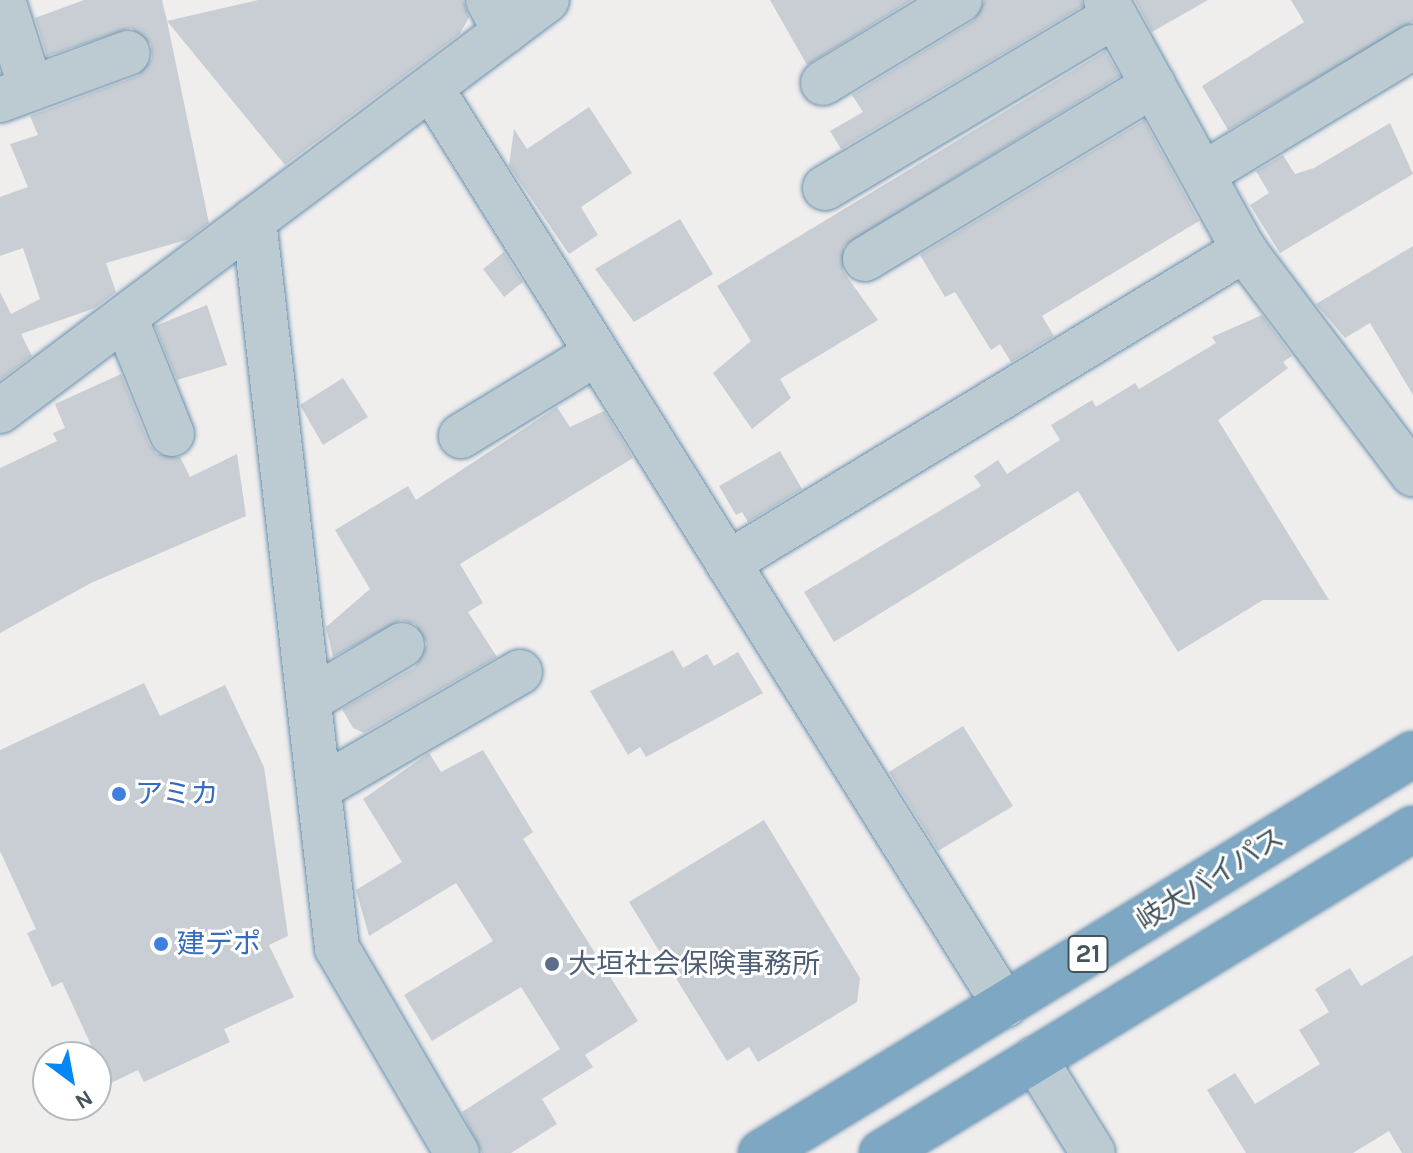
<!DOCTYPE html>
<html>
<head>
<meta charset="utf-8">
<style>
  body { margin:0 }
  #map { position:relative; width:1413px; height:1153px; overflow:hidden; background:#f0eded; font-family:Karla,"Noto Sans JP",sans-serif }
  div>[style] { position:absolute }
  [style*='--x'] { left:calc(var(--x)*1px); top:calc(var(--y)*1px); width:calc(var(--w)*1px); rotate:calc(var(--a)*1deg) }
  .building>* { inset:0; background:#c8ced3 }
  .roads { filter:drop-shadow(0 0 2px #6a92af) drop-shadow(0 0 2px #6a92af) }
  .minor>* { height:44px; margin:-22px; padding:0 22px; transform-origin:22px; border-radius:22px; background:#bccad2 }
  .highway>* { height:44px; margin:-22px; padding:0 22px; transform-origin:22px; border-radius:22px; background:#7ea7c3 }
  .dots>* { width:22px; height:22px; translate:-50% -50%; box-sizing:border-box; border:4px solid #fff; border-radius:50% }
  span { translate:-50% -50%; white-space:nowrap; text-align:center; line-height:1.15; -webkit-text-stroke:6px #fff; paint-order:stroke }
  .shield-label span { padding:2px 6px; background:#fff; border:2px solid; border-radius:6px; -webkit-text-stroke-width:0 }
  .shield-label { font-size:26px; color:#43545d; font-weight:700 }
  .shop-label { font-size:28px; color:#366cbe }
  .left { translate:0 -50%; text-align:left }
  .street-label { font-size:28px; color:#43545d }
  .service-label { font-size:28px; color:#4e5e75 }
  .north { position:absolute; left:32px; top:1041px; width:80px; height:80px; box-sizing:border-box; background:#fff; border:2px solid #b4bbbe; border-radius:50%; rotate:148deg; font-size:22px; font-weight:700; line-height:32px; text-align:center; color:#43545d }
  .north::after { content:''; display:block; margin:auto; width:28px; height:36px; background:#0387f5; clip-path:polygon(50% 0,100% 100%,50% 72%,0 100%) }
</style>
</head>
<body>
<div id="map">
  <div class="building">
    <i style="clip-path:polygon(84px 0,162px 0,167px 21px,258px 0,463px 0,469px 17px,460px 34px,285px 165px,167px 21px,209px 223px,186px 240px,106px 263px,116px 292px,95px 308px,21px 334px,32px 356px,0 380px,0 292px,11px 314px,40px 299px,23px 248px,0 256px,0 197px,28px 187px,10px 144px,38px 135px,30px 116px,137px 76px,152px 58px,151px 44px,131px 28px,47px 56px,35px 18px)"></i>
    <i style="clip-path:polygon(770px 0,912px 0,807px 65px)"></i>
    <i style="clip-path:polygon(985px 0,1081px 0,1083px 6px,841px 149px,830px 131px,863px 112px,852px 95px,973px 21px)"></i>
    <i style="clip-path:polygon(1135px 0,1208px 0,1152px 32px)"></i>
    <i style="clip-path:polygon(1291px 0,1413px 0,1413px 22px,1228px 130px,1202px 86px,1304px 22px)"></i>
    <i style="clip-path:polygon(1105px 51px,1120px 76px,844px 246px,843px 271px,878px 320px,780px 379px,791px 398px,752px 429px,713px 373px,751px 341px,717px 286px)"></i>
    <i style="clip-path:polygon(589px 107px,632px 173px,581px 207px,598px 235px,569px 254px,509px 166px,514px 129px,527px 149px)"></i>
    <i style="clip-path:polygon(1144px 120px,1199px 221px,1042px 316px,1054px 336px,1011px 362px,1000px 344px,991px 350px,955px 292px,945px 297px,920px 255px)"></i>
    <i style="clip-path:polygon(1390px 123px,1413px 174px,1280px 253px,1250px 205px,1269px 193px,1256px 171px,1283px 155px,1295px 174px,1314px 168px)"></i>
    <i style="clip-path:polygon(680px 219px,713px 274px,634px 322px,595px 269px)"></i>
    <i style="clip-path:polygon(1413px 246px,1413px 395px,1370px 323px,1345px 338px,1316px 304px)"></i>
    <i style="clip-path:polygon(504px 252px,523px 282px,504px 297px,483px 269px)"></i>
    <i style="clip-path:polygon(207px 305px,227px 365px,177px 380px,155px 326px)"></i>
    <i style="clip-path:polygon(1262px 315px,1292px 356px,1283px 362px,1288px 368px,1218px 420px,1329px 600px,1263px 600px,1178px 652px,1078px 491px,834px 642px,804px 592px,981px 486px,974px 476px,998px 460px,1007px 474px,1060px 440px,1051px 425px,1092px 400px,1096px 407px,1135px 383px,1139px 389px,1216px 343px,1212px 337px)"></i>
    <i style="clip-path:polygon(121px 374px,149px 444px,157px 454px,180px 457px,190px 477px,237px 454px,246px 516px,91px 583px,0 633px,0 468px,57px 441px,53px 433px,65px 428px,55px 404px)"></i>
    <i style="clip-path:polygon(343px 378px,368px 417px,323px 445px,300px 405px)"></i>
    <i style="clip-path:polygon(557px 407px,570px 427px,604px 411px,633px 458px,460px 564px,483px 603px,468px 612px,497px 657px,364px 733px,353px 728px,342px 709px,415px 667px,427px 644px,415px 624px,401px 620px,333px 657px,326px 627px,370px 589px,335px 530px,408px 486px,416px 500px)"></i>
    <i style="clip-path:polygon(780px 451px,802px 489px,748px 522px,742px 512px,736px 515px,719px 486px)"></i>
    <i style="clip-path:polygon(673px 650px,683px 668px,707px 654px,714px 666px,738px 652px,763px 693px,646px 757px,640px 747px,628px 755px,590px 691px)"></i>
    <i style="clip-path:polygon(144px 683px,160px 716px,225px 685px,264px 767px,288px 936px,269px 945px,294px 997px,224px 1029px,230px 1042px,144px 1082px,138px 1070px,109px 1084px,62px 982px,52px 987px,27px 933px,36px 929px,0 851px,0 750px)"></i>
    <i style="clip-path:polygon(963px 726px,1013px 806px,938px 851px,889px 772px)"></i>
    <i style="clip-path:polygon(483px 750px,533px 832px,523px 839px,638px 1021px,585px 1055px,593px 1067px,542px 1099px,557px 1124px,511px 1153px,482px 1153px,462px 1112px,560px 1049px,521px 987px,432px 1041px,404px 995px,493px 941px,456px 883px,369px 936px,356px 890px,402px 862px,363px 799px,429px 753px,441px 772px)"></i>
    <i style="clip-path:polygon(764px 820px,860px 978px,857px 1002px,758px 1062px,749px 1047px,727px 1061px,629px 902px)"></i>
    <i style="clip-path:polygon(1413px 955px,1413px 1153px,1402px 1153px,1389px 1131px,1353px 1153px,1246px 1153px,1207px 1090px,1235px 1073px,1255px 1104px,1320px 1064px,1299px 1030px,1329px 1012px,1315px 989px,1350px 968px,1361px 986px)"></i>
  </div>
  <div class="roads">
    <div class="minor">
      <i style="--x:3;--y:0;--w:93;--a:72.5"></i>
      <i style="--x:488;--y:0;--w:36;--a:62"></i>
      <i style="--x:1106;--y:0;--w:286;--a:61.1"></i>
      <i style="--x:1244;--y:250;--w:281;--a:53"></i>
      <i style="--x:823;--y:83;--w:160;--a:-31.2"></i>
      <i style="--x:431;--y:88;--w:1082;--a:57.96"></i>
      <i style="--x:0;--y:100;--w:136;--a:-20.2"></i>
      <i style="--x:1203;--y:174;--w:245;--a:-31.2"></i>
      <i style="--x:825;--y:188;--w:337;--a:-30.7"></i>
      <i style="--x:254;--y:220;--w:733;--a:83.5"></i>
      <i style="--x:337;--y:948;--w:238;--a:59.7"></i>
      <i style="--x:865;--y:259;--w:337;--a:-31.1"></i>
      <i style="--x:125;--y:317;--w:126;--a:68.1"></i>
      <i style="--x:0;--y:411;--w:684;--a:-36.92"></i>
      <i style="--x:461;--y:436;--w:159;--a:-31.4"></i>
      <i style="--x:728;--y:563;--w:604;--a:-31.24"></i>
      <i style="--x:309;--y:700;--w:108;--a:-30.6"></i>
      <i style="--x:319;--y:788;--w:232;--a:-30"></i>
      <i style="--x:1035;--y:1059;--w:110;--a:58.3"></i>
    </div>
    <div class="highway">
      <i style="--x:761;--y:1153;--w:764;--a:-31.47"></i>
      <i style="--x:882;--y:1153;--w:622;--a:-31.39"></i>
    </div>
  </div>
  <div class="dots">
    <i style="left:119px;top:794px;background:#3f7fe0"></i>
    <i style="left:161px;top:944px;background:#3f7fe0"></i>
    <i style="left:552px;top:964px;background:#5c6f8a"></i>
  </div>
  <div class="shield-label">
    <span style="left:1088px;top:954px">21</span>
  </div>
  <div class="shop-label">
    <span class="left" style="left:135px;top:794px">アミカ</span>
    <span class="left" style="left:177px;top:944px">建デポ</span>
  </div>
  <div class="street-label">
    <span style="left:1210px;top:879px;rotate:-32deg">岐大バイパス</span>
  </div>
  <div class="service-label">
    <span class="left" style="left:568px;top:964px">大垣社会保険事務所</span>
  </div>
  <div class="north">N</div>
</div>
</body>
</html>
